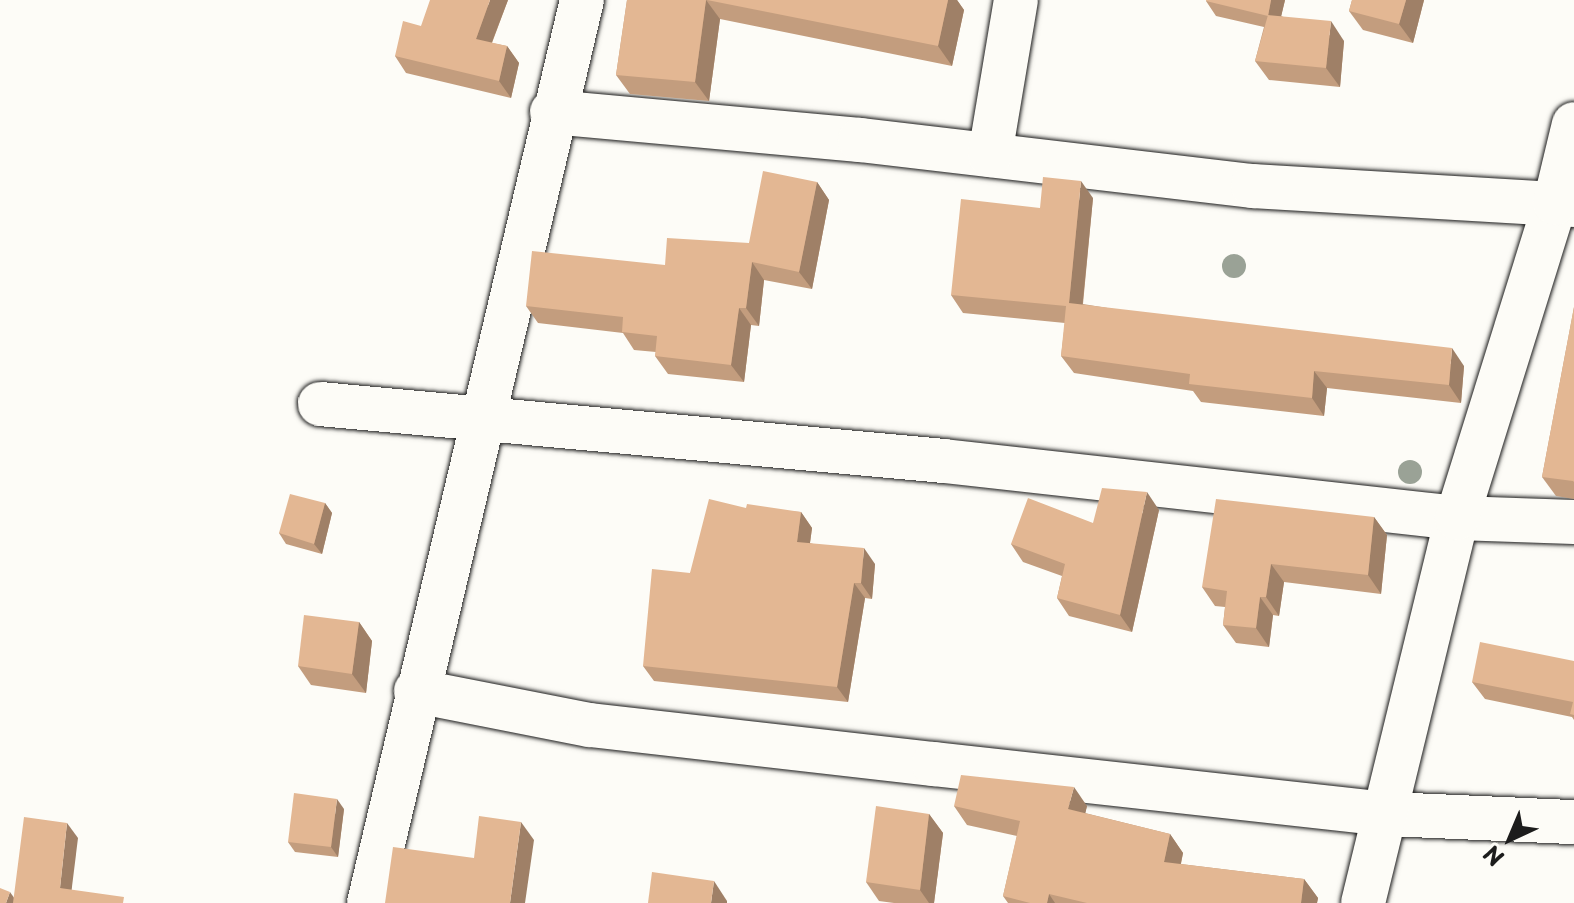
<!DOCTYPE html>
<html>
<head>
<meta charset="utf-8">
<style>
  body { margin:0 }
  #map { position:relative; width:1574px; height:903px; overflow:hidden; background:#fdfcf7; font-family:"Playpen Sans",sans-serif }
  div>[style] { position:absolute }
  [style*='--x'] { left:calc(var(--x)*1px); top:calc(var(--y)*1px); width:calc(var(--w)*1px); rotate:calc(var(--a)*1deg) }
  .roads { filter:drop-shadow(0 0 2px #1c1c1c) drop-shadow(0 0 2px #1c1c1c) }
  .street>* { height:44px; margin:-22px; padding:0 22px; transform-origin:22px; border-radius:22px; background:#fdfcf7 }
  .trees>* { width:24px; height:24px; margin:-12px; border-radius:50%; background:#9aa296 }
  .wall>* { inset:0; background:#c39d7e }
  .shaded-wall>* { inset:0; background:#9f8067 }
  .building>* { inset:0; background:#e3b793 }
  span { translate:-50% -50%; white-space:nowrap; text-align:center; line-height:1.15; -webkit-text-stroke:7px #fdfcf7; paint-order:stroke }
  .north { position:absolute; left:1470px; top:799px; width:80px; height:80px; -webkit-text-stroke:6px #fdfcf7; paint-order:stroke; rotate:224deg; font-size:22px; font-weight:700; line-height:32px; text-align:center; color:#1c1c1c }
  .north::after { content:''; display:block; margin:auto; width:28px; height:36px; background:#1c1c1c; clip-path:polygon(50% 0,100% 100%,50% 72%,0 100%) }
</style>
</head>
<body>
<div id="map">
  <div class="roads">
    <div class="street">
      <i style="--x:552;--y:112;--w:309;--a:5.2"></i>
      <i style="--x:860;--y:140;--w:396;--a:6.7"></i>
      <i style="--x:1253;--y:186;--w:322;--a:3.4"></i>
      <i style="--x:990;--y:155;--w:157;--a:-80.5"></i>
      <i style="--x:320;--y:404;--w:627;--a:5.22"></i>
      <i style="--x:944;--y:461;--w:516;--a:6.34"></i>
      <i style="--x:1457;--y:518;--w:117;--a:2"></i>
      <i style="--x:416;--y:691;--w:177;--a:11.1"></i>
      <i style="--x:590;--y:725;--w:346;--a:6.5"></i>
      <i style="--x:934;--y:764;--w:457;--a:6.3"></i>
      <i style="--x:1388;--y:814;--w:186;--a:2.5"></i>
      <i style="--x:369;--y:903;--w:928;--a:-76.73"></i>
      <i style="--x:1363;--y:903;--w:396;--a:-76.3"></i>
      <i style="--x:1457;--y:518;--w:330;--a:-72.7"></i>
      <i style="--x:1555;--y:203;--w:81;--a:-76.5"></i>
    </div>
  </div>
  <div class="trees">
    <i style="left:1234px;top:266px"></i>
    <i style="left:1410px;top:472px"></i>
  </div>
  <div class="wall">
    <i style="clip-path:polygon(508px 0,492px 43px,507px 46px,519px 63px,511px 98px,406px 73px,395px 56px,421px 26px)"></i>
    <i style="clip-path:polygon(627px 0,957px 0,964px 10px,952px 66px,720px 19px,709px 101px,630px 94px,616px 75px)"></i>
    <i style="clip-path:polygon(1285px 0,1281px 16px,1344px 41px,1340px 87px,1269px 80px,1255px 61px,1264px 27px,1216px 16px,1206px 1px)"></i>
    <i style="clip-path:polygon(1352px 0,1424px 0,1413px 43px,1363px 30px,1349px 11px)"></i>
    <i style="clip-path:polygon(817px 182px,829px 200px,812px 289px,764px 280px,759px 326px,751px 325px,744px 382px,668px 374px,655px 356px,656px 352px,634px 350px,623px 333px,538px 323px,526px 306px,749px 243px)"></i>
    <i style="clip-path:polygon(1093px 198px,1083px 304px,1464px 366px,1461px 403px,1327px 388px,1324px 416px,1201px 402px,1193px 391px,1074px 373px,1061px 356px,1065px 323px,963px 313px,951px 295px,1040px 208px)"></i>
    <i style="clip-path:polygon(1574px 307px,1574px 499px,1556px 496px,1542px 477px)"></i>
    <i style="clip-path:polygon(325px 503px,332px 513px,322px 554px,286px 544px,279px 533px)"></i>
    <i style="clip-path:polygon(746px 508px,801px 512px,812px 528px,810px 543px,875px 564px,872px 599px,865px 598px,848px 702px,654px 681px,643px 666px,690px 573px)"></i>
    <i style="clip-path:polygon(1159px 510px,1132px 632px,1069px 616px,1057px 598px,1062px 576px,1023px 562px,1011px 544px,1093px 523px)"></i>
    <i style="clip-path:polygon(1374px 517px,1387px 535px,1381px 594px,1284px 582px,1279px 616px,1273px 615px,1269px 647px,1236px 643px,1223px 625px,1225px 607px,1215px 606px,1202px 587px)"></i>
    <i style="clip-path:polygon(359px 622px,372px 641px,366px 693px,311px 685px,298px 666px)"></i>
    <i style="clip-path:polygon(1574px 661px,1574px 720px,1572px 717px,1485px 699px,1472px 682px)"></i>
    <i style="clip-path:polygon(954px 806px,1087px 806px,1085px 813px,1170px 834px,1183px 853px,1181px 864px,1304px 879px,1318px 898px,1317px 903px,1008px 903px,1003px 896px,1017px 836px,967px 825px)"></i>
    <i style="clip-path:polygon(344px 809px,338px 857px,295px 852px,288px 842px)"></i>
    <i style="clip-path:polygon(929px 814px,943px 833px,934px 903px,894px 903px,879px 901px,866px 882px)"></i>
  </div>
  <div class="shaded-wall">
    <i style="clip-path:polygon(490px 0,508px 0,487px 55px,476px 39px)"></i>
    <i style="clip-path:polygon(706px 0,720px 19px,709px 101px,695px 82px)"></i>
    <i style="clip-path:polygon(948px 0,957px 0,964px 10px,952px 66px,938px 46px)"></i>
    <i style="clip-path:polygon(1271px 0,1285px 0,1278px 30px,1268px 16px)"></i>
    <i style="clip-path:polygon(1406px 0,1424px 0,1413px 43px,1399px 24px)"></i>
    <i style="clip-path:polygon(1331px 21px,1344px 41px,1340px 87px,1326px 68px)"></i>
    <i style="clip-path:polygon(507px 46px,519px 63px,511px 98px,499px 81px)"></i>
    <i style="clip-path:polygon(1081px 181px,1093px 198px,1081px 320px,1069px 303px)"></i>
    <i style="clip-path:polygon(817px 182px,829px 200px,812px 289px,799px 272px)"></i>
    <i style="clip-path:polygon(752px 262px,764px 280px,759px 326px,746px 308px)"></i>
    <i style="clip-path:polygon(739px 308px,751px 325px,744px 382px,731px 365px)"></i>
    <i style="clip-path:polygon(1452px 348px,1464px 366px,1461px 403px,1449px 385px)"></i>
    <i style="clip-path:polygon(1314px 371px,1327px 388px,1324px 416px,1312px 398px)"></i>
    <i style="clip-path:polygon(1147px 492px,1159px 510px,1132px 632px,1120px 615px)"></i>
    <i style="clip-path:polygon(325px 503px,332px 513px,322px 554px,314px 544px)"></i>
    <i style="clip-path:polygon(801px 512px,812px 528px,808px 557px,797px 542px)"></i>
    <i style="clip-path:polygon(1374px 517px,1387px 535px,1381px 594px,1368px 575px)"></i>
    <i style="clip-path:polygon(864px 548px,875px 564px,872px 599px,861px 583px)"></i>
    <i style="clip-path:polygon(1271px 564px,1284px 582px,1279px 616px,1266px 597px)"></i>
    <i style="clip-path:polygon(854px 583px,865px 598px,848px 702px,837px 687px)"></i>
    <i style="clip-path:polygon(1260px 597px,1273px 615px,1269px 647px,1256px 628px)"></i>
    <i style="clip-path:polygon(359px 622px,372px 641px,366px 693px,352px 674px)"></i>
    <i style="clip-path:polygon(1074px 787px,1087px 806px,1082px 828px,1068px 809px)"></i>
    <i style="clip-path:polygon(337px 799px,344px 809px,338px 857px,331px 847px)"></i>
    <i style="clip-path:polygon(929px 814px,943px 833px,934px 903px,929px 903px,920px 890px)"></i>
    <i style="clip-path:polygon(521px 822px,534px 840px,525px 903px,510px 903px)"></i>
    <i style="clip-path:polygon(67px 823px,78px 838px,70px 903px,60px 888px)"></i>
    <i style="clip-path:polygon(1170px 834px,1183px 853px,1177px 881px,1164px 862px)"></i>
    <i style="clip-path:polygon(1304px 879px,1318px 898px,1317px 903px,1301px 903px)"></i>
    <i style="clip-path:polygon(714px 881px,727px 901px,727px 903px,711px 903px)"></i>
    <i style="clip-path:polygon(10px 892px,17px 902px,17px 903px,6px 903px)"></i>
    <i style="clip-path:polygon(1049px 894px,1055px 903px,1047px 903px)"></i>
  </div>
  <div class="building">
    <i style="clip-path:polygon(430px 0,490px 0,476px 39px,507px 46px,499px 81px,395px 56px,403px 21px,421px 26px)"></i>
    <i style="clip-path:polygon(627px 0,706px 0,695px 82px,616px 75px)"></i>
    <i style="clip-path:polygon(707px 0,948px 0,938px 46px)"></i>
    <i style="clip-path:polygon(1206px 0,1271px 0,1268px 16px,1206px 1px)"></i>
    <i style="clip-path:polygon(1352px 0,1406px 0,1399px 24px,1349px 11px)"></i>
    <i style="clip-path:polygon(1268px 15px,1331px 21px,1326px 68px,1255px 61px)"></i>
    <i style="clip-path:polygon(763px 171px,817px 182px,799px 272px,752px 262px,746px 308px,739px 308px,731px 365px,655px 356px,657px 336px,622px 332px,623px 317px,526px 306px,532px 251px,665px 265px,667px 238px,749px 243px)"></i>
    <i style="clip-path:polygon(1043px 177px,1081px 181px,1069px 303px,1452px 348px,1449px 385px,1314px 371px,1312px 398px,1189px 384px,1190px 374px,1061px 356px,1066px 306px,951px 295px,961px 199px,1040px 208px)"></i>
    <i style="clip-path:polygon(1574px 307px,1574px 482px,1573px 481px,1542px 477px)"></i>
    <i style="clip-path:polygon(1102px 488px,1147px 492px,1120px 615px,1057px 598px,1065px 564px,1011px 544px,1028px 498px,1093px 523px)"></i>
    <i style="clip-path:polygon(290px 494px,325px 503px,314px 544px,279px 533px)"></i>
    <i style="clip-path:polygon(709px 499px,746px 508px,747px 504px,801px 512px,797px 542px,864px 548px,861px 583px,854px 583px,837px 687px,643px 666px,652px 569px,690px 573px)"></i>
    <i style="clip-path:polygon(1216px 499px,1374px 517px,1368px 575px,1271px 564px,1266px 597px,1260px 597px,1256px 628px,1223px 625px,1227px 591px,1202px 587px)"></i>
    <i style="clip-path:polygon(304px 615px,359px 622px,352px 674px,298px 666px)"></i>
    <i style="clip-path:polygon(1480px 642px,1574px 661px,1574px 715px,1570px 714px,1573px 702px,1472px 682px)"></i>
    <i style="clip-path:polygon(961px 775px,1074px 787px,1068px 809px,1170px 834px,1164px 862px,1304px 879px,1301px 903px,1087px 903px,1049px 894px,1047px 903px,1030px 903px,1003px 896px,1020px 821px,954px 806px)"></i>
    <i style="clip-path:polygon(294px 793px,337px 799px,331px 847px,288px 842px)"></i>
    <i style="clip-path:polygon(876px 806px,929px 814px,920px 890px,866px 882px)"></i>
    <i style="clip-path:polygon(479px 816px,521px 822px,510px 903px,385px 903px,393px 847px,474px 858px)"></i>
    <i style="clip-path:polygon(24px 817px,67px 823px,60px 888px,124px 897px,123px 903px,13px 903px)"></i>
    <i style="clip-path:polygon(652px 872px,714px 881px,711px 903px,648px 903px)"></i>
    <i style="clip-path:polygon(0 888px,10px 892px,6px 903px,0 903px)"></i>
  </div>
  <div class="north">N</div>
</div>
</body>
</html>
